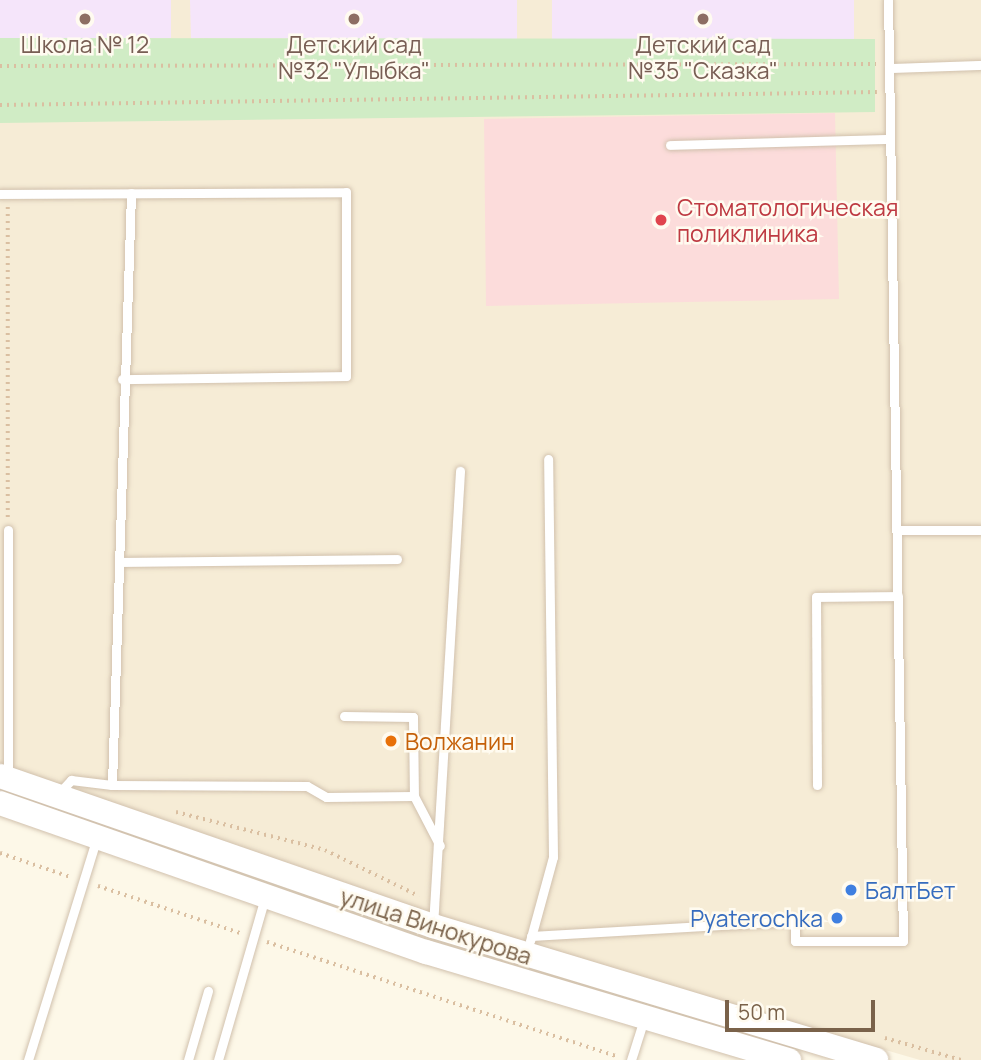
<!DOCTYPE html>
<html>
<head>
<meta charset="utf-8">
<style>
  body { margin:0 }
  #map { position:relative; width:981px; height:1060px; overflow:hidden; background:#fdf8e8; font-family:Manrope,sans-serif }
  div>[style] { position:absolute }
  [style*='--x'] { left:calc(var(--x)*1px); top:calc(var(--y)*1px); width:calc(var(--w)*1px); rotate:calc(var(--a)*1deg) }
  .residential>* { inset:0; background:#f6ecd6 }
  .education>* { inset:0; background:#f5e5fa }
  .medical>* { inset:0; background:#fcdcdb }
  .green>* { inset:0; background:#d0ecc5 }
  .path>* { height:3.5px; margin-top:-1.75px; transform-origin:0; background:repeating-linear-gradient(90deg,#dabfa1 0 2px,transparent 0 7px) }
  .roads { filter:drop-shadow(0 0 2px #d1c1ad) drop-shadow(0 0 2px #d1c1ad) }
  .service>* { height:9px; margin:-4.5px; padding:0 4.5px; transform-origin:4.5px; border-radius:4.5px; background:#fff }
  .secondary>* { height:24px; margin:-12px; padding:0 12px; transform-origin:12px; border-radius:12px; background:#fff }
  .dots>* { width:19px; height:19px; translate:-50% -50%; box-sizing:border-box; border:4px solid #fffbf0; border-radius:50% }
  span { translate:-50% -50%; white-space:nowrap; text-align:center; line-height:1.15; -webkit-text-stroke:5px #fffbf0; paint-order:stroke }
  .education-label { font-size:23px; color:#785e54 }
  .health-label { font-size:23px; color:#be3a42 }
  .left { translate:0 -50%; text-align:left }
  .food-label { font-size:23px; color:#c56008 }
  .shop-label { font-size:23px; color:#366cbe }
  .right { translate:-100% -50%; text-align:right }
  .street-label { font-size:23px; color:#7a624a }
  .scale { position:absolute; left:725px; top:1000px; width:150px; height:32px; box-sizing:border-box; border:4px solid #7a624a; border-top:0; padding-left:9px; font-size:21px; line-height:24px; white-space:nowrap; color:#7a624a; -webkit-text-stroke:5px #fffbf0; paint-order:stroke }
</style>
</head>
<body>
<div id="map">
  <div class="residential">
    <i style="clip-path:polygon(0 0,981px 0,981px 1060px,920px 1060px,511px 942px,0 771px)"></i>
  </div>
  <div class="education">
    <i style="clip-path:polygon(0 0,171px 0,171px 38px,0 38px)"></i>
    <i style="clip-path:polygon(190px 0,517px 0,517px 39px,191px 38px)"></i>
    <i style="clip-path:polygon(552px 0,854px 0,854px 39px,552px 39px)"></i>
  </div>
  <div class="medical">
    <i style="clip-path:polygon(835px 113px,839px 299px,486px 306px,484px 119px)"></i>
  </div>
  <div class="green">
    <i style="clip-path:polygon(0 38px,875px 39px,875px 112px,0 123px)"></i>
  </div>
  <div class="path">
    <i style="--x:0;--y:66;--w:876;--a:-0.13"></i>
    <i style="--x:0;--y:105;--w:877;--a:-0.85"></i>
    <i style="--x:8;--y:207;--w:311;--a:90"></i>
    <i style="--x:176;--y:812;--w:154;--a:14.3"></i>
    <i style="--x:325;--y:850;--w:105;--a:26.1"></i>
    <i style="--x:0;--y:853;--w:74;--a:18.9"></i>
    <i style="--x:98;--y:886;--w:150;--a:18.3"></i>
    <i style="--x:267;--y:942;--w:370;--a:18.1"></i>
    <i style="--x:885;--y:1038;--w:79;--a:16.1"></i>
  </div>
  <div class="roads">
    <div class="service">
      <i style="--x:889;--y:68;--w:92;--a:-1.9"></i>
      <i style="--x:670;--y:145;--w:220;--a:-1.6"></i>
      <i style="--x:0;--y:194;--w:346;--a:-0.3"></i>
      <i style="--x:346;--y:192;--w:184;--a:90"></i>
      <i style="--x:346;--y:376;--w:224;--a:179.2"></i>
      <i style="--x:897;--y:530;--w:84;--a:0"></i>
      <i style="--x:122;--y:562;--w:275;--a:-0.6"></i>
      <i style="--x:344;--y:716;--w:69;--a:0.8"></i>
      <i style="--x:413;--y:717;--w:79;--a:89.3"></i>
      <i style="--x:414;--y:796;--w:56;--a:62.5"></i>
      <i style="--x:8;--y:777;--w:247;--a:-90"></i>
      <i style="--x:112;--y:785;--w:195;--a:0.3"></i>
      <i style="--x:307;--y:786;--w:22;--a:30"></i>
      <i style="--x:326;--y:797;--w:88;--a:-0.7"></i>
      <i style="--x:817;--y:785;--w:188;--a:-90.3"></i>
      <i style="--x:816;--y:597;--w:82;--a:-0.7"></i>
      <i style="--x:59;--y:793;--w:18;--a:-47"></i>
      <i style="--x:71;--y:780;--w:41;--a:7"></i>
      <i style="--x:112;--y:785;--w:592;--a:-88.16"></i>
      <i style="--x:433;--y:926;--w:456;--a:-86.6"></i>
      <i style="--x:531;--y:936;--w:264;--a:-3.3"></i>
      <i style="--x:795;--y:921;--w:20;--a:90"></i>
      <i style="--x:795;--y:941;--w:108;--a:0"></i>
      <i style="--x:903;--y:941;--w:941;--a:-90.91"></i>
      <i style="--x:530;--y:941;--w:87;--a:-74.7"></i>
      <i style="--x:553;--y:857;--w:398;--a:-90.7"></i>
      <i style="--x:28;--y:1060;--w:229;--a:-72.8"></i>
      <i style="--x:188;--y:1060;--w:72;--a:-73.8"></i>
      <i style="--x:218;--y:1060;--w:170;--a:-73.9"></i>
      <i style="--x:631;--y:1060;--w:43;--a:-72.4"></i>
    </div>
    <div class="secondary">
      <i style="--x:0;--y:776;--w:458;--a:19.1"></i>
      <i style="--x:433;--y:926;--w:463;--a:16.8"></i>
      <i style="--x:0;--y:803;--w:451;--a:19.3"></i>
      <i style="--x:426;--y:952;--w:379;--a:16.6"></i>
    </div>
  </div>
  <div class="dots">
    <i style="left:85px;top:19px;background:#8d6e63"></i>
    <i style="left:354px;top:19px;background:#8d6e63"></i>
    <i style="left:703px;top:19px;background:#8d6e63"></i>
    <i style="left:661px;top:220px;background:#e0444e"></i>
    <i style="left:391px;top:741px;background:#e8710a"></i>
    <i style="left:851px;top:890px;background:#3f7fe0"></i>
    <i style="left:837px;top:918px;background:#3f7fe0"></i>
  </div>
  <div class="education-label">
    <span style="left:85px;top:44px">Школа № 12</span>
    <span style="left:354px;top:57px">Детский сад<br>№32 "Улыбка"</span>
    <span style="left:703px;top:57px">Детский сад<br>№35 "Сказка"</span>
  </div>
  <div class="health-label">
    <span class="left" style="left:677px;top:220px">Cтоматологическая<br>поликлиника</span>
  </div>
  <div class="food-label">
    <span class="left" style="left:405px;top:741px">Волжанин</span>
  </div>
  <div class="shop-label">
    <span class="left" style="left:865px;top:890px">БалтБет</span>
    <span class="right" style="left:823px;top:918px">Pyaterochka</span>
  </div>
  <div class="street-label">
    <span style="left:436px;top:926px;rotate:18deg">улица Винокурова</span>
  </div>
  <div class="scale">50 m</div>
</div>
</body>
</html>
